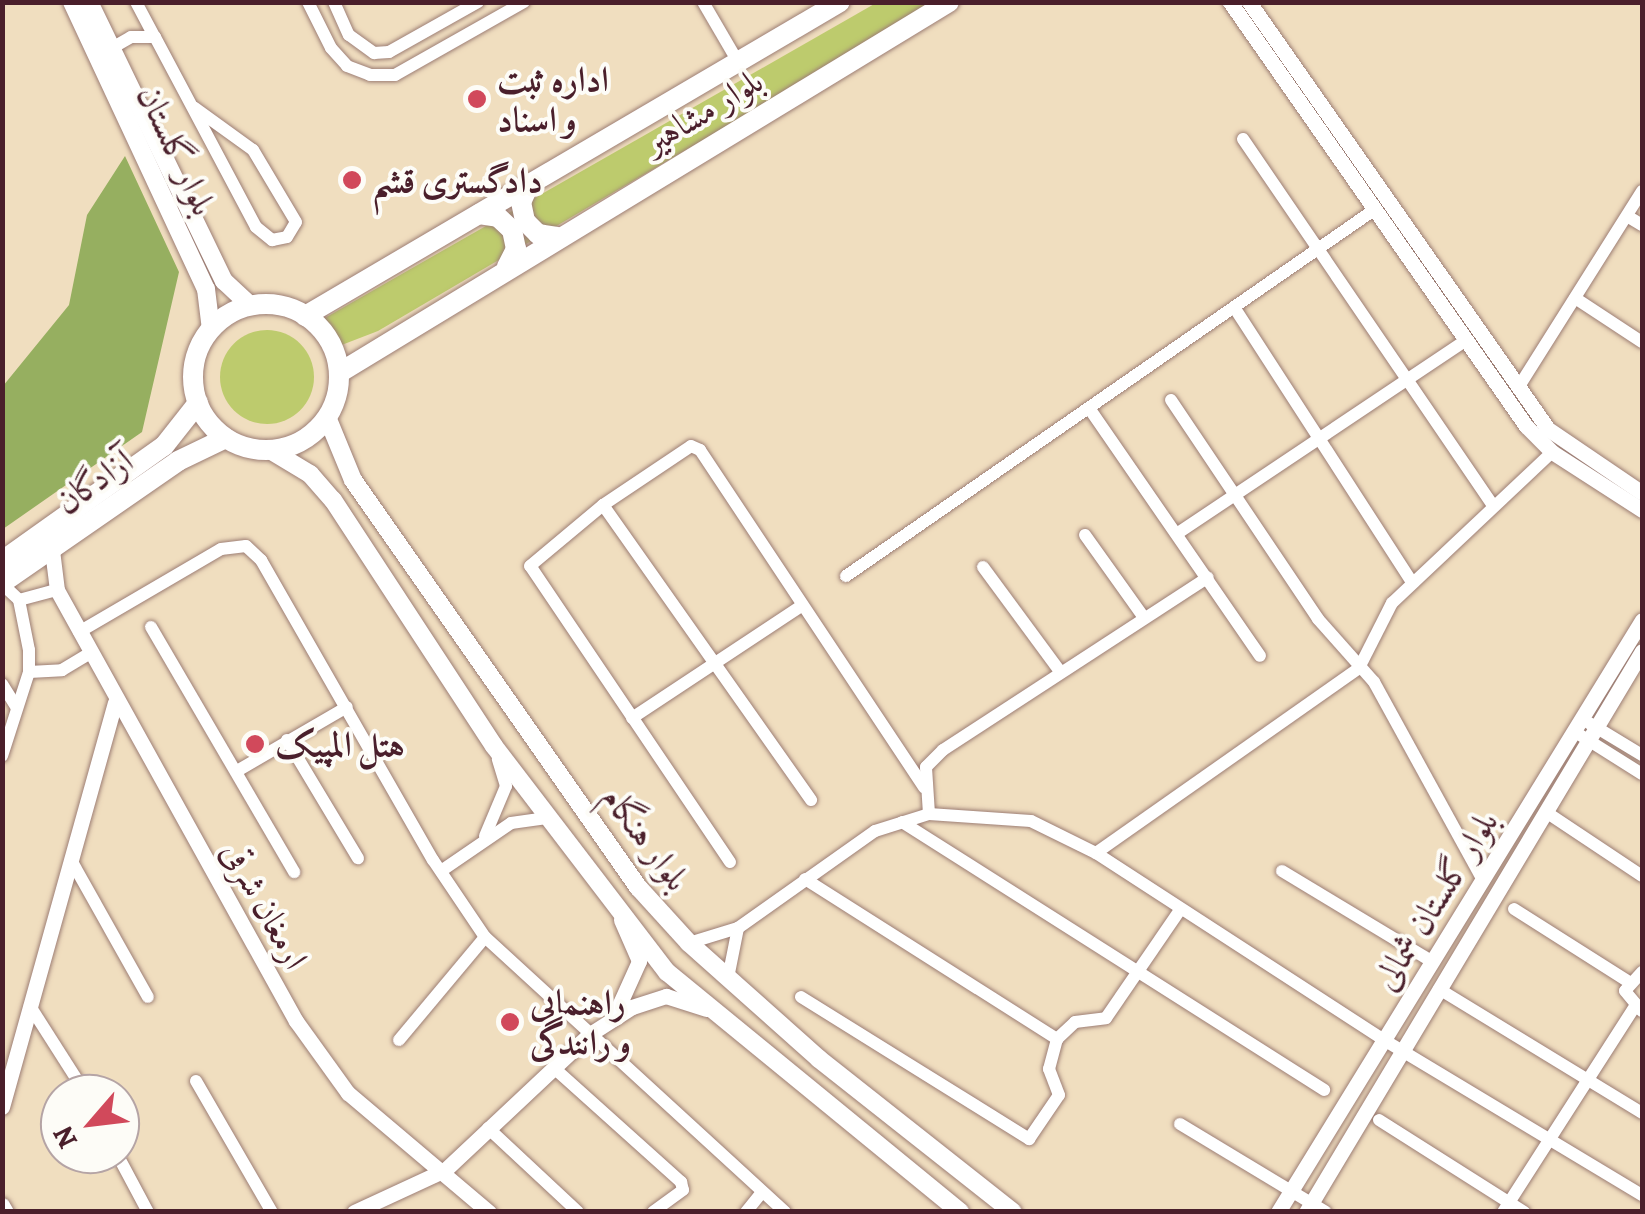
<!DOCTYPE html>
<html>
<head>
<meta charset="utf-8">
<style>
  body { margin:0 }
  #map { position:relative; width:1645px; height:1214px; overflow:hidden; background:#f0debf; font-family:Alegreya,Amiri,serif }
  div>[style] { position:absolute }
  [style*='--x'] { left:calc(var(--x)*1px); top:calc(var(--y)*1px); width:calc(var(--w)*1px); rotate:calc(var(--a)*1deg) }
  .green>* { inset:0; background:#bdcb6d }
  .round { border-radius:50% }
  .forest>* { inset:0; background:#96af60 }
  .roads { filter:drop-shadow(0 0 2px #9d7e75) drop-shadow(0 0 2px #9d7e75) }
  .minor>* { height:12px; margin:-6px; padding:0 6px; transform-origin:6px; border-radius:6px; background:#fff }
  .tertiary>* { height:15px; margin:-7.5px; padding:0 7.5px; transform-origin:7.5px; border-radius:7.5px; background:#fff }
  .secondary>* { height:18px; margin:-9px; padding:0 9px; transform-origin:9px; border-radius:9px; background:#fff }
  .primary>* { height:20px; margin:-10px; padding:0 10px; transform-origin:10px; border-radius:10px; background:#fff }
  .primary>.ring { margin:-10px; padding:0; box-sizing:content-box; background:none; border:20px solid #fff; border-radius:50% }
  .dots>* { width:28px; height:28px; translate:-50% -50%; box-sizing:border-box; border:5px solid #fdfcf7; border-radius:50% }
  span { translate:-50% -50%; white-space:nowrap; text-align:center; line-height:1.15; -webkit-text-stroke:8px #fdfcf7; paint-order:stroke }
  .poi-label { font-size:35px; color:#4a1f2b; font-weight:700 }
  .left { translate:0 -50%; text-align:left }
  .street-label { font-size:35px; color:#4a1f2b }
  .frame { position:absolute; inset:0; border:5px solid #4a1f2b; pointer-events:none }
  .north { position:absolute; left:40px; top:1074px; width:100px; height:100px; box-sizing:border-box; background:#fdfcf7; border:2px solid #b5a4a5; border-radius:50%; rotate:242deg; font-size:28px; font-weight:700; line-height:40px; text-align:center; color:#4a1f2b }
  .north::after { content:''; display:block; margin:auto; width:35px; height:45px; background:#d1495b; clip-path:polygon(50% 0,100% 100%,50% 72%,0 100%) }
</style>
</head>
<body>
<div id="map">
  <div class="green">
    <i style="clip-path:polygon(876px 3px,936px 3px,378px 331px,339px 346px,323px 319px)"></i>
    <i class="round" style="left:220px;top:330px;width:94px;height:94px"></i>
  </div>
  <div class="forest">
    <i style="clip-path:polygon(125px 156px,179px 272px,142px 432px,3px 529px,3px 386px,69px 305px,87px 215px)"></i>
  </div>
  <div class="roads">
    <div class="minor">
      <i style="--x:136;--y:2;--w:40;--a:62"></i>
      <i style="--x:308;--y:2;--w:51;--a:63.4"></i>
      <i style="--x:331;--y:48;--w:24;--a:48"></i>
      <i style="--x:347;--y:66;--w:25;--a:21"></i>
      <i style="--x:370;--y:75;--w:25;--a:0"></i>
      <i style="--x:395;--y:75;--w:148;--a:-29.5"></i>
      <i style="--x:334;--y:2;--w:36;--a:66"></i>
      <i style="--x:349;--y:35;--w:31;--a:36"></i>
      <i style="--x:374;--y:53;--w:15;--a:-4"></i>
      <i style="--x:389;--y:52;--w:102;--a:-29.3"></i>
      <i style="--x:703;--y:2;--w:69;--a:59.7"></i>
      <i style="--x:112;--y:48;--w:22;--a:-30"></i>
      <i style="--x:131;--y:37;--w:24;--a:0"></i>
      <i style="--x:155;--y:37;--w:215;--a:62"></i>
      <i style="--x:256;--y:227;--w:21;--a:39"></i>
      <i style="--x:272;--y:240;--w:15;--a:-11"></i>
      <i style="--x:287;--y:237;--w:17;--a:-59"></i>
      <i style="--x:296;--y:222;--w:84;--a:-120.8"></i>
      <i style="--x:253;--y:150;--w:72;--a:-144.1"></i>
      <i style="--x:1243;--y:139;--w:444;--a:55.7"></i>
      <i style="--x:1627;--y:216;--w:17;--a:31"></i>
      <i style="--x:1575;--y:298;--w:80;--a:33.3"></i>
      <i style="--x:1234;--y:307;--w:328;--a:57.1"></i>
      <i style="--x:1518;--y:388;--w:233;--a:-57.8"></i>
      <i style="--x:1171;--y:400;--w:264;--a:56.1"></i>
      <i style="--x:1318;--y:619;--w:84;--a:48.4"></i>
      <i style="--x:1374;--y:682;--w:226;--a:61.2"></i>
      <i style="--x:1089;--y:408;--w:301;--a:55.4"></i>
      <i style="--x:603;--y:505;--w:361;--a:54.8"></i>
      <i style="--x:1178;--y:533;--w:347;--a:-33.8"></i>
      <i style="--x:1085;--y:535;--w:98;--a:54.5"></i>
      <i style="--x:983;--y:567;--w:128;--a:53.6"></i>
      <i style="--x:846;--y:576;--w:642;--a:-34.73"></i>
      <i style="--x:2;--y:584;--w:23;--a:43"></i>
      <i style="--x:19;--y:600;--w:51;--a:78.7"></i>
      <i style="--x:29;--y:650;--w:22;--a:90"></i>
      <i style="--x:29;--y:672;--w:88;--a:107.8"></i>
      <i style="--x:19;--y:600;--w:39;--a:-15"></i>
      <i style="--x:151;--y:627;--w:284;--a:59.7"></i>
      <i style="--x:79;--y:632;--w:164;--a:-30.3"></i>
      <i style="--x:221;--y:549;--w:25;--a:-7"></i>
      <i style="--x:246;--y:546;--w:21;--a:43"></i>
      <i style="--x:261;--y:560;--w:346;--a:60.2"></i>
      <i style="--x:433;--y:860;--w:93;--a:56"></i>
      <i style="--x:485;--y:937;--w:407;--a:42.5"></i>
      <i style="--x:29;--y:672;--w:33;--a:-3"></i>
      <i style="--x:62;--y:670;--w:33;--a:-31"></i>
      <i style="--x:2;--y:684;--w:28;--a:58"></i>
      <i style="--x:632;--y:718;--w:203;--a:-33.5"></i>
      <i style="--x:1589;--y:723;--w:62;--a:31.1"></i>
      <i style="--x:1580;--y:735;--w:73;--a:32.2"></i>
      <i style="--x:287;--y:740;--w:138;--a:59"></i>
      <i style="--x:237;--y:771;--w:127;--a:-30.2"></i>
      <i style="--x:1546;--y:812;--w:115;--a:33.7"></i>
      <i style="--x:929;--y:814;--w:47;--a:-93.7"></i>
      <i style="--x:926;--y:767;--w:24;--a:-45"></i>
      <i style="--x:943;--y:750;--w:316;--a:-33.1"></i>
      <i style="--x:902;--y:822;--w:500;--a:32.4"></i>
      <i style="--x:485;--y:836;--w:54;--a:-67.2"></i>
      <i style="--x:506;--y:786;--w:28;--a:-107"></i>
      <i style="--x:1096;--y:853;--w:322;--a:-35.1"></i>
      <i style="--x:1359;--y:668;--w:73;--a:-63.1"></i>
      <i style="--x:1392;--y:603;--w:220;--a:-43.3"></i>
      <i style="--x:71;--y:860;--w:157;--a:60.7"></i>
      <i style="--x:730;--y:862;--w:357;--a:-124"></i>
      <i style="--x:530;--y:566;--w:95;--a:-39.9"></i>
      <i style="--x:603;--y:505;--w:106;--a:-33.8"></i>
      <i style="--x:691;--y:446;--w:10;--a:24"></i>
      <i style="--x:700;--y:450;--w:405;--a:56.4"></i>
      <i style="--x:441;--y:871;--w:85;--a:-34.4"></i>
      <i style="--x:511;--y:823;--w:36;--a:-8"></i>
      <i style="--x:1282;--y:871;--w:176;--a:31.1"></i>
      <i style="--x:805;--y:879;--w:299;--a:32.4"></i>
      <i style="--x:1514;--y:909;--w:136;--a:32.4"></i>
      <i style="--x:689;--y:943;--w:51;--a:-17"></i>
      <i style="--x:738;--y:928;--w:168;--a:-35.3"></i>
      <i style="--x:875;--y:831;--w:57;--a:-17.5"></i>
      <i style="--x:929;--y:814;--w:102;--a:3.9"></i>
      <i style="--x:1031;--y:821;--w:72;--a:26.2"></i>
      <i style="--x:1096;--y:853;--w:343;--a:33"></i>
      <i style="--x:1384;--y:1040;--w:301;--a:31"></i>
      <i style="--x:1642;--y:972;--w:25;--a:132"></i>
      <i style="--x:1625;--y:991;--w:26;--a:50"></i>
      <i style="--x:728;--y:978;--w:51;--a:-78.7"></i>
      <i style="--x:1439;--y:989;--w:238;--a:31.4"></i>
      <i style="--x:801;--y:997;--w:269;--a:31.9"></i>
      <i style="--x:1029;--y:1139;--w:53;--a:-55.7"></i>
      <i style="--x:1059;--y:1095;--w:28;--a:-111"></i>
      <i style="--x:1049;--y:1069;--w:31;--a:-75"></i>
      <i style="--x:1057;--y:1039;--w:25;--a:-43"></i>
      <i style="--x:1075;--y:1022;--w:31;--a:-7"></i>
      <i style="--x:1106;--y:1018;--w:131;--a:-55.6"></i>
      <i style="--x:30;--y:1006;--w:104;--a:57.5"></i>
      <i style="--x:399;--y:1040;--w:134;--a:-50.1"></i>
      <i style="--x:554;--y:1068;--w:171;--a:41.9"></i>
      <i style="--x:681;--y:1182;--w:8;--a:76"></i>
      <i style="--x:683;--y:1190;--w:37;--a:144"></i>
      <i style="--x:196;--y:1081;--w:151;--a:59.9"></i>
      <i style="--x:1379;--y:1120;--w:172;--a:32.4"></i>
      <i style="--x:1180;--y:1124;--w:170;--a:31.1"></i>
      <i style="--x:488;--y:1128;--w:123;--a:43"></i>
      <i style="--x:117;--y:1154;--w:66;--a:61.9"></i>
      <i style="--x:746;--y:1212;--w:26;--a:-51"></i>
      <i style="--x:1503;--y:1212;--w:242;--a:-57.3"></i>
    </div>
    <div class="tertiary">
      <i style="--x:1230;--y:2;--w:517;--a:55.08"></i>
      <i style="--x:1526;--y:426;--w:37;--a:45"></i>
      <i style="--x:1552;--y:452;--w:107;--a:32.8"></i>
      <i style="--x:1249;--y:2;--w:521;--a:55"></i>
      <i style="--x:1548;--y:429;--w:114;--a:34.2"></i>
      <i style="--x:52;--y:550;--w:40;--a:82.9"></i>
      <i style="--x:57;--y:590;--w:493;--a:61"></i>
      <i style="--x:296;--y:1021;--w:89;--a:54.2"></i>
      <i style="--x:348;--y:1093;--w:185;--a:40.2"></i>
      <i style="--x:616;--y:1012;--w:56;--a:-65.7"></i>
      <i style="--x:639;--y:961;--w:45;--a:-113.7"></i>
      <i style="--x:2;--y:1107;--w:420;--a:-74.4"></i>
      <i style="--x:2;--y:1205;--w:8;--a:60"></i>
      <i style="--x:354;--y:1212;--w:100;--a:-24.8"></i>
      <i style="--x:445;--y:1170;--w:199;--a:-43.2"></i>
      <i style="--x:590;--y:1034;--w:50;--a:-32.7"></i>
      <i style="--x:632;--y:1007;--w:36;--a:-18"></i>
      <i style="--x:666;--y:996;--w:42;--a:18"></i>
      <i style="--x:1278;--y:1212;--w:695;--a:-58.41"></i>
      <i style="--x:1306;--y:1212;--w:654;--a:-59.08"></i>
    </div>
    <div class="secondary">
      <i style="--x:72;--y:2;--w:317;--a:65"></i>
      <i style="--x:206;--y:289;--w:39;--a:83"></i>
      <i style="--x:89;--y:2;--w:310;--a:64.2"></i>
      <i style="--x:224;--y:281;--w:35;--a:43"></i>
      <i style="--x:327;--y:417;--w:68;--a:67.6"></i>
      <i style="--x:353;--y:480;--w:498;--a:55"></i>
      <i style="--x:639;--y:888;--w:74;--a:47.7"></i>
      <i style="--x:689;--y:943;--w:174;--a:41.7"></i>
      <i style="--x:819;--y:1059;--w:247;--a:38.3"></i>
      <i style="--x:270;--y:450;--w:47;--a:31"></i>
      <i style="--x:310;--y:474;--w:35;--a:49"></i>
      <i style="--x:333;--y:500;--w:294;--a:56.8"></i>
      <i style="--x:494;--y:746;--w:285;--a:52.6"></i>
      <i style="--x:667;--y:972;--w:379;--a:39.3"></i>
    </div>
    <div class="primary">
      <i style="--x:529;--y:185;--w:19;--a:115"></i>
      <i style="--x:521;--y:202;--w:19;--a:78"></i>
      <i style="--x:525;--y:221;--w:18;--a:45"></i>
      <i style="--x:538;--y:234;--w:19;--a:9"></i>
      <i style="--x:479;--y:214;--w:19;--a:9"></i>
      <i style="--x:498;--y:217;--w:19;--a:43"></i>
      <i style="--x:512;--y:230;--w:19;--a:78"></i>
      <i style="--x:516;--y:249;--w:20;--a:117"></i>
      <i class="ring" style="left:193px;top:304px;width:126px;height:126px"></i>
      <i style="--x:305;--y:316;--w:620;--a:-30.41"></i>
      <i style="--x:339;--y:373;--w:714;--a:-31.31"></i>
      <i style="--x:2;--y:561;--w:199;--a:-35.4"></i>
      <i style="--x:164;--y:446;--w:55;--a:-51.7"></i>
      <i style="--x:2;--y:583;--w:214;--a:-34.7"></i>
      <i style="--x:178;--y:461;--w:53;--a:-25.6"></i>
    </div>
  </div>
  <div class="dots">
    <i style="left:477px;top:99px;background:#d1495b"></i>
    <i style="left:352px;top:180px;background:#d1495b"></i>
    <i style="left:255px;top:744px;background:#d1495b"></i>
    <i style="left:510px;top:1022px;background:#d1495b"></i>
  </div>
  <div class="poi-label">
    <span class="left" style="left:497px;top:99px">اداره ثبت<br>و اسناد</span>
    <span class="left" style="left:372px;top:180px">دادگستری قشم</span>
    <span class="left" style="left:275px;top:744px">هتل المپیک</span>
    <span class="left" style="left:530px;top:1022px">راهنمایی<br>و رانندگی</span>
  </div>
  <div class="street-label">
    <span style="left:703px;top:111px;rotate:-31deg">بلوار مشاهیر</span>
    <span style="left:177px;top:150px;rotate:65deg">بلوار گلستان</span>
    <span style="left:94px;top:481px;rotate:-35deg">آزادگان</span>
    <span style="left:646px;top:838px;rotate:53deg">بلوار هنگام</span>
    <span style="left:1435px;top:900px;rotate:-58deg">بلوار گلستان شمالی</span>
    <span style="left:265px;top:905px;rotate:61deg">ارمغان شرقی</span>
  </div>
  <div class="frame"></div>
  <div class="north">N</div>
</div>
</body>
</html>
